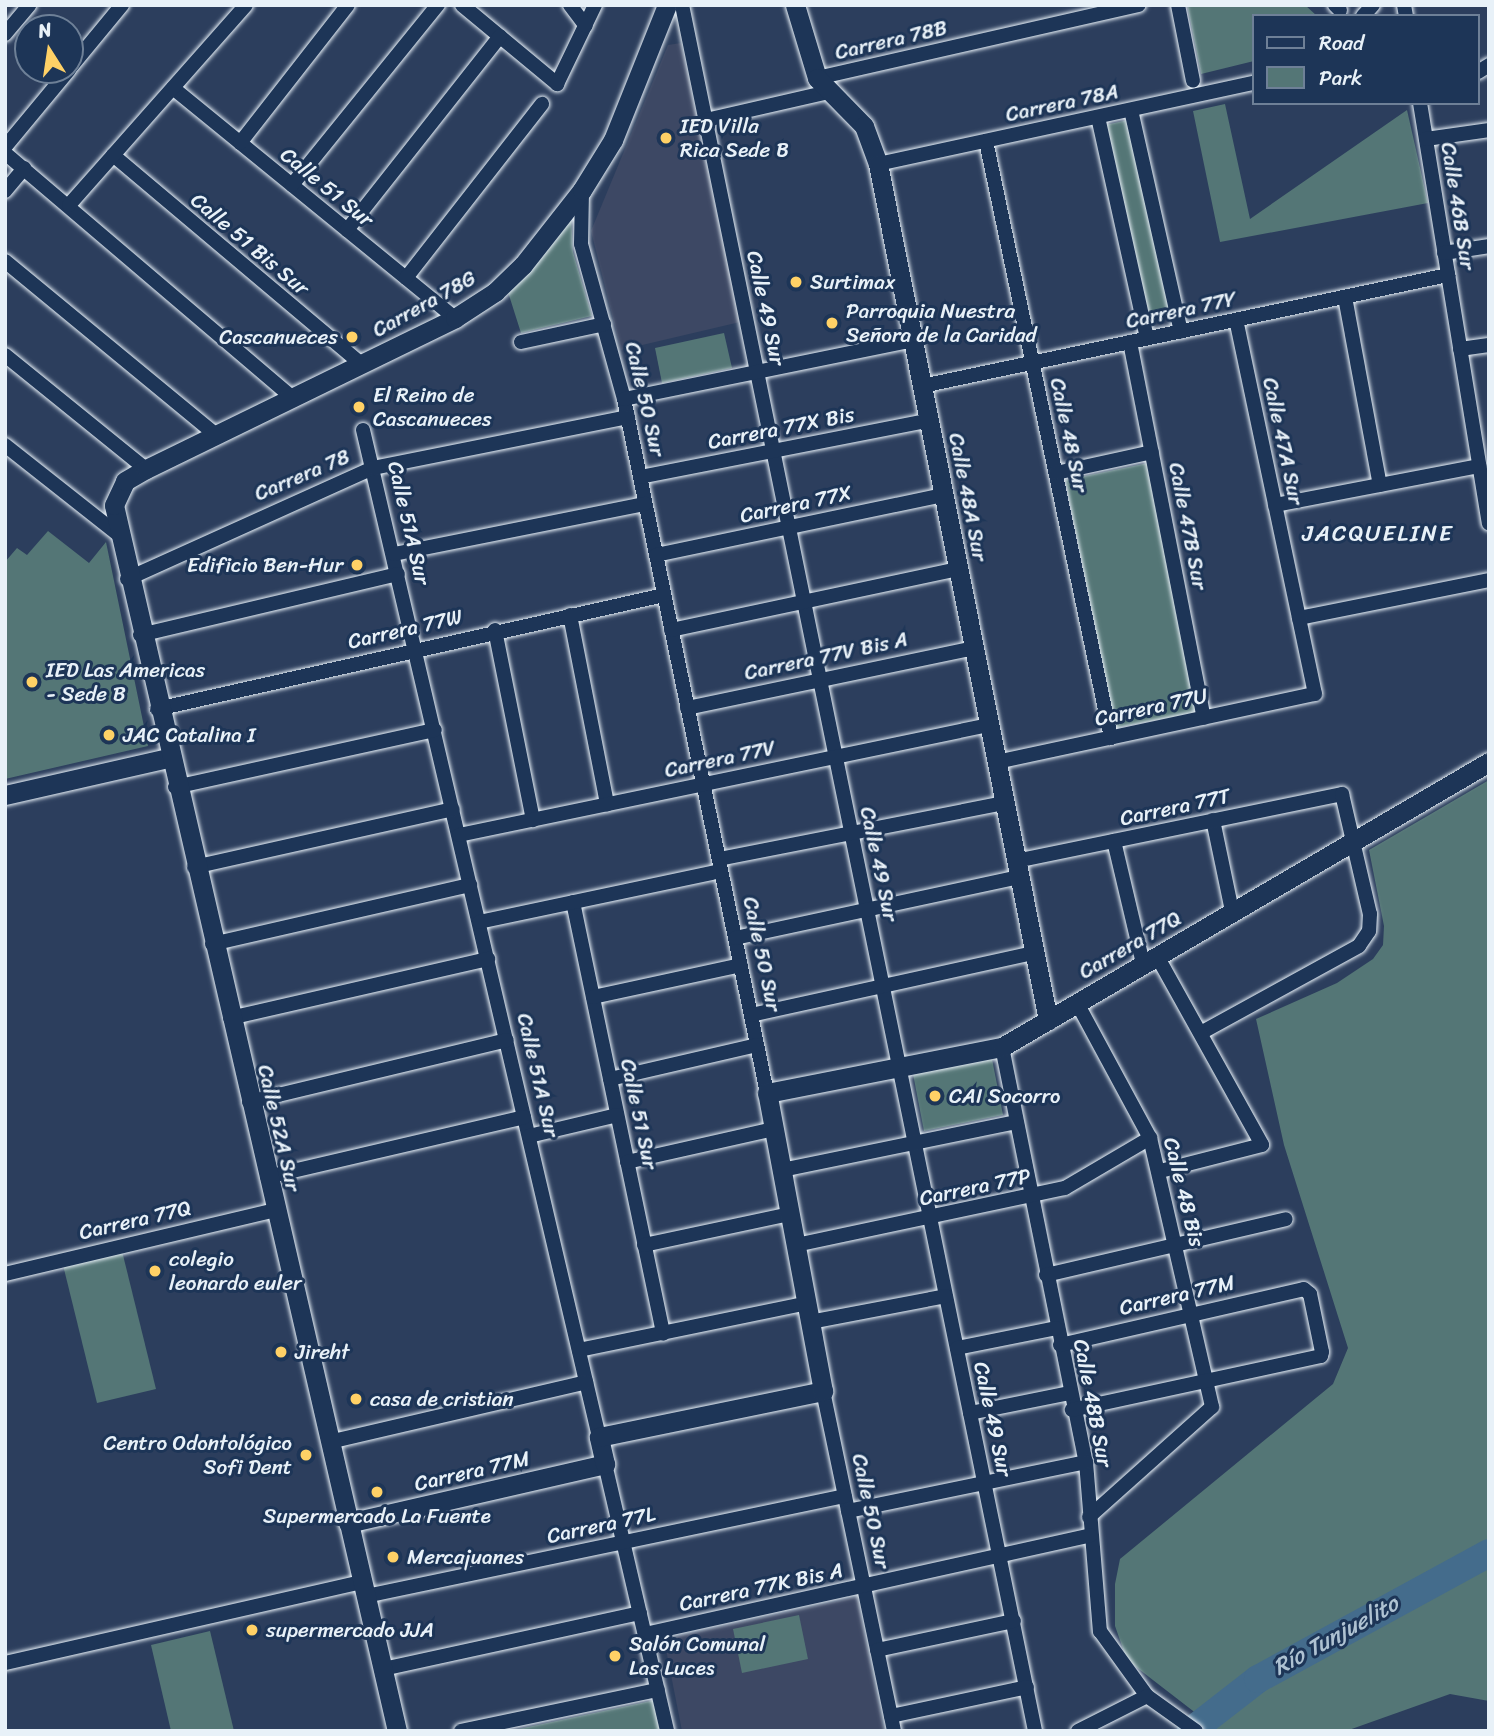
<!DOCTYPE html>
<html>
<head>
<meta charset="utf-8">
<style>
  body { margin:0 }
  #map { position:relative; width:1494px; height:1736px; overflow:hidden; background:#2c3e5d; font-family:Sriracha,sans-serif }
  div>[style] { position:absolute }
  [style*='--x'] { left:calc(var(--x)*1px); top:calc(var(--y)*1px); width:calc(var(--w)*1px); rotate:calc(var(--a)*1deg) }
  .built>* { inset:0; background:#3d4864 }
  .green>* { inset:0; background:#547676 }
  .river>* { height:28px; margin:-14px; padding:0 14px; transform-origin:14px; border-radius:14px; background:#446c8c }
  .roads { filter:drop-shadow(0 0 2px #e8f1f8) drop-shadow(0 0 2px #e8f1f8) }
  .street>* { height:14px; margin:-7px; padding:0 7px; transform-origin:7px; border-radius:7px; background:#1d3557 }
  .secondary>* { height:19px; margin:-9.5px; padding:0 9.5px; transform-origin:9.5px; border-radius:9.5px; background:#1d3557 }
  .dots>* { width:19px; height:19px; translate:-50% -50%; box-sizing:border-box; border:4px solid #1d3557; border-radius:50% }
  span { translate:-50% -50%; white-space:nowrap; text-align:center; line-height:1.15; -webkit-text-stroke:6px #1d3557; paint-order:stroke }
  .street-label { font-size:21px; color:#e8f1f8 }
  .poi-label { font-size:21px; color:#e8f1f8 }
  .left { translate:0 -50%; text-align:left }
  .right { translate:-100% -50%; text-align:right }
  .neighbourhood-label { font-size:23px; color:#e8f1f8; letter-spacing:2px }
  .water-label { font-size:23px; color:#afc2d2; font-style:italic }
  .frame { position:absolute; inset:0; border:7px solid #e8f1f8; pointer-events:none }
  .legend { position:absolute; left:1252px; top:14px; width:228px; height:91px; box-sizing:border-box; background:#1d3557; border:2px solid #6e8097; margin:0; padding:9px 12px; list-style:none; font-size:21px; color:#e8f1f8 }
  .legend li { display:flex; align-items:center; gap:14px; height:35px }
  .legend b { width:35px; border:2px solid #6e8097 }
  .north { position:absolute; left:14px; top:14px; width:70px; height:70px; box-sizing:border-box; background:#1d3557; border:2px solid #6e8097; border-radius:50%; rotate:348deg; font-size:19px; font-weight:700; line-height:28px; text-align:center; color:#e8f1f8 }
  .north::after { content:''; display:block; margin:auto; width:24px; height:32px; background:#ffd166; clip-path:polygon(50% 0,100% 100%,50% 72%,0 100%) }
</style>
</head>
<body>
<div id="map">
  <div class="built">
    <i style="clip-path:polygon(681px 43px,740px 322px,621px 350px,591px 231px,668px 45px)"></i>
    <i style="clip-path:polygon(857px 1597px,884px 1731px,682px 1731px,664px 1639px)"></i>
  </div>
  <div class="green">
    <i style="clip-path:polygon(1187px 5px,1305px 5px,1317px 16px,1254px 16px,1254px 61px,1201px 74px)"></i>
    <i style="clip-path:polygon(1225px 104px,1250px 219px,1407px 110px,1428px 203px,1220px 242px,1193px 111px)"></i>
    <i style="clip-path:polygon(1128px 120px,1172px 315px,1149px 320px,1105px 125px)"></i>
    <i style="clip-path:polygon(571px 216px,573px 252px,592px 316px,521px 333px,508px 292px)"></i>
    <i style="clip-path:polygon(724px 333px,732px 368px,662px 383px,655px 348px)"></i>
    <i style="clip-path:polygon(1148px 463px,1198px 712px,1116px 728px,1065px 480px)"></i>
    <i style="clip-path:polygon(48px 531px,89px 563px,106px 542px,148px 746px,5px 779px,5px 562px,17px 548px,27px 555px)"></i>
    <i style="clip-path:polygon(1489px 780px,1489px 1701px,1450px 1694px,1346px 1731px,1219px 1731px,1127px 1660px,1115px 1626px,1115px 1584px,1120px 1559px,1333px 1384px,1348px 1348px,1284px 1145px,1256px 1019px,1337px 983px,1373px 959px,1383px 945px,1384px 926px,1369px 850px)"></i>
    <i style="clip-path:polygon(992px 1059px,1003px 1115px,924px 1131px,913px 1074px)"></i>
    <i style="clip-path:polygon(122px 1251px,156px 1389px,97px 1403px,63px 1265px)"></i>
    <i style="clip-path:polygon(799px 1615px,808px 1659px,742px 1673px,733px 1629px)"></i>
    <i style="clip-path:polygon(210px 1631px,234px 1731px,171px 1731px,151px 1645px)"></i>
    <i style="clip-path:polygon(655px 1700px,661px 1731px,509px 1731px)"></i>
  </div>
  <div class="river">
    <i style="--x:1191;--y:1731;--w:85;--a:-37.8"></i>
    <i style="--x:1258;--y:1679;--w:263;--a:-28.6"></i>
  </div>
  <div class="roads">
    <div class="street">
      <i style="--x:462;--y:5;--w:124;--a:39.7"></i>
      <i style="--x:557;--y:84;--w:88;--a:-64.3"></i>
      <i style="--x:570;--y:5;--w:26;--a:53"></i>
      <i style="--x:682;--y:5;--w:1762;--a:78.44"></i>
      <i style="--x:1178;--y:5;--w:77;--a:78.8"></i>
      <i style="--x:1335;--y:5;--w:7;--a:45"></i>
      <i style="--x:1404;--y:5;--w:11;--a:80"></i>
      <i style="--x:1363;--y:16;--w:15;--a:-48"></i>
      <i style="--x:5;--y:34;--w:38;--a:-50"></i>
      <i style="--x:70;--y:68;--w:82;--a:-50.5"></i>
      <i style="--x:1478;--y:72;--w:13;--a:-32"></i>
      <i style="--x:817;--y:78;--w:330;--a:-12.8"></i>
      <i style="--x:173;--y:88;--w:364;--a:39.2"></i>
      <i style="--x:1420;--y:103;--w:426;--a:80.7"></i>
      <i style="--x:1131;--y:110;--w:227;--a:77.3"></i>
      <i style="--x:1098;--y:117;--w:226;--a:77.5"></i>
      <i style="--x:706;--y:120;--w:125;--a:-12.9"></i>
      <i style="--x:1426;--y:139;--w:64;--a:-8.1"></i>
      <i style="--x:986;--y:141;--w:610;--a:78.17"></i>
      <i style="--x:240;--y:143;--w:175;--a:-52"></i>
      <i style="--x:5;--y:147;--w:100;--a:-50.3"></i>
      <i style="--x:5;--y:153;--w:375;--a:40.4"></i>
      <i style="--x:113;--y:155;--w:324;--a:40.1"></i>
      <i style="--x:878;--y:164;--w:385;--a:-12.2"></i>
      <i style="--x:292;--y:185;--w:232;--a:-51"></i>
      <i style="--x:5;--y:191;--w:30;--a:-50"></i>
      <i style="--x:582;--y:192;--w:52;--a:91.1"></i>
      <i style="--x:581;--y:244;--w:161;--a:74.5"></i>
      <i style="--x:624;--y:399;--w:709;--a:78.36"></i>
      <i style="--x:69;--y:205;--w:267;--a:-48.5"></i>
      <i style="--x:347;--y:230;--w:247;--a:-51.7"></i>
      <i style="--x:1444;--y:253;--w:46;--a:-8.8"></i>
      <i style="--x:5;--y:261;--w:272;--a:39.5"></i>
      <i style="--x:406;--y:278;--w:221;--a:-52"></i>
      <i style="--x:1345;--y:297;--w:191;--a:79.5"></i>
      <i style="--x:521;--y:342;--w:85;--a:-12.2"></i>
      <i style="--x:1130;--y:342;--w:383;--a:78.9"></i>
      <i style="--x:1460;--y:349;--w:29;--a:-8"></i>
      <i style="--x:5;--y:355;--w:181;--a:39"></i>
      <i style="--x:922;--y:386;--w:538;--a:-11.92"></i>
      <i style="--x:624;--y:399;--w:295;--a:-11.5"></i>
      <i style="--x:363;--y:430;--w:1034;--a:76.81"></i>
      <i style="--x:5;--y:445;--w:145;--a:38.3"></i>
      <i style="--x:1056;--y:473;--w:98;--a:-12.3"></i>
      <i style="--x:640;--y:477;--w:296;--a:-11.1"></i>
      <i style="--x:1275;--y:505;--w:208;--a:-10.8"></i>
      <i style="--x:394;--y:554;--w:256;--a:-11.3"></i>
      <i style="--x:656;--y:555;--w:294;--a:-11.8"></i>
      <i style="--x:127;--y:579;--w:270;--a:-24.3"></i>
      <i style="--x:373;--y:468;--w:260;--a:-11.3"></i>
      <i style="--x:570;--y:615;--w:193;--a:78.9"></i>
      <i style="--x:1299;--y:618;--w:194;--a:-11.3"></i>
      <i style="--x:495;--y:630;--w:194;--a:78.7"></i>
      <i style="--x:671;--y:630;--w:294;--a:-12"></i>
      <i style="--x:140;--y:635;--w:265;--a:-13.3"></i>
      <i style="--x:687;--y:708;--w:293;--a:-11.8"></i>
      <i style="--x:157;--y:709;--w:520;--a:-12.67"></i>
      <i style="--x:997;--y:762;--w:325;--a:-12.1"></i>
      <i style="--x:1315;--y:694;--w:382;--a:-101.9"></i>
      <i style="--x:175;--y:787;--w:266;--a:-12.4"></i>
      <i style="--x:1213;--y:820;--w:93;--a:78.2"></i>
      <i style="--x:459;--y:835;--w:541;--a:-11.73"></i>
      <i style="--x:1114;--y:841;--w:126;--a:76.7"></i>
      <i style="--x:719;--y:859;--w:291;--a:-11.1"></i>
      <i style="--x:1016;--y:861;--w:333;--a:-11.6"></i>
      <i style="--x:1342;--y:794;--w:123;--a:76.9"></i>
      <i style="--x:1370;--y:914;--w:17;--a:93"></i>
      <i style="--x:1369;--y:931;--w:18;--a:124"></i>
      <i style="--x:1359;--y:946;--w:180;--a:151.2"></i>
      <i style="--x:194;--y:867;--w:265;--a:-12.6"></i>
      <i style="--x:573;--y:902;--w:441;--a:78.2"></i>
      <i style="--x:479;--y:922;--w:247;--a:-11.9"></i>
      <i style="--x:735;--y:938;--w:290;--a:-12.1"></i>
      <i style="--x:212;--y:944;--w:265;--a:-12.9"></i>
      <i style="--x:1157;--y:956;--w:216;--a:60.9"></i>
      <i style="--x:1262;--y:1145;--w:105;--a:165.7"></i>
      <i style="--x:593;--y:997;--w:151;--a:-12.2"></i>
      <i style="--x:1077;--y:1003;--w:153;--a:61.6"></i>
      <i style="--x:1150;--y:1138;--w:276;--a:77"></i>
      <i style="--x:1212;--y:1407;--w:165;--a:138.2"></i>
      <i style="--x:751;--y:1015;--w:290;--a:-12.4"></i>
      <i style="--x:230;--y:1018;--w:265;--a:-12.9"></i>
      <i style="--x:1002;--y:1047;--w:423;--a:78.6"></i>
      <i style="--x:1086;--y:1462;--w:170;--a:85.3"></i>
      <i style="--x:1100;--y:1631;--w:80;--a:54.1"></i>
      <i style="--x:1147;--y:1696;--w:60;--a:35.5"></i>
      <i style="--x:610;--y:1079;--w:151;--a:-13"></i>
      <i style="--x:249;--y:1102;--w:265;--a:-13.5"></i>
      <i style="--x:529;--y:1136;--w:90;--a:-13.4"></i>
      <i style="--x:627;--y:1162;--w:151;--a:-12.7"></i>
      <i style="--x:782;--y:1170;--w:239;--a:-11.6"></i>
      <i style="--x:267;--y:1177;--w:264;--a:-13.1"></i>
      <i style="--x:644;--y:1245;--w:149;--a:-12"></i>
      <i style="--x:796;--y:1245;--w:275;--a:-12"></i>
      <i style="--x:1065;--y:1188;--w:99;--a:-30.5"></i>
      <i style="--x:5;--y:1274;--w:277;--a:-13.3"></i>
      <i style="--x:1046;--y:1275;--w:246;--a:-13.1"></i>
      <i style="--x:810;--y:1322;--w:138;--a:-10.8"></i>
      <i style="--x:1060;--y:1345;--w:250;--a:-12.9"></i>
      <i style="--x:1304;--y:1289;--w:8;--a:40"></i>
      <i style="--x:1310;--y:1294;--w:59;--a:78.3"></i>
      <i style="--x:1322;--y:1352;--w:4;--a:104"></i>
      <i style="--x:1321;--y:1356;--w:255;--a:167.8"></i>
      <i style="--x:957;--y:1348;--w:101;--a:-11.4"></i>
      <i style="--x:579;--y:1350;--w:233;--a:-11.6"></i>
      <i style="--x:823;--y:1391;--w:347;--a:78.2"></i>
      <i style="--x:970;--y:1413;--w:101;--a:-11.4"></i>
      <i style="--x:329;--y:1442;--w:264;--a:-13.1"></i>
      <i style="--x:605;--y:1464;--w:274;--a:76.9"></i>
      <i style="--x:848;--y:1511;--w:243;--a:-11.6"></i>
      <i style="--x:366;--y:1596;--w:489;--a:-11.8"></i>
      <i style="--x:645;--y:1634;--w:456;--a:-12.5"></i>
      <i style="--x:877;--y:1650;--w:140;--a:-12"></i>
      <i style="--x:5;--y:1663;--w:366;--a:-12.8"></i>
      <i style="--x:383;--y:1669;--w:263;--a:-12.3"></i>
      <i style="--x:891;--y:1716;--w:139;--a:-12"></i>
      <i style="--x:461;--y:1731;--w:201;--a:-11.8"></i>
      <i style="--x:1078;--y:1731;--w:77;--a:-26.9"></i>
    </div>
    <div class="secondary">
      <i style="--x:795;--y:5;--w:76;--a:73.2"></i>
      <i style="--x:817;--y:78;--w:67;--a:45.6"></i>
      <i style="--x:864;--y:126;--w:40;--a:69.8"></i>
      <i style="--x:878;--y:164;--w:873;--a:78.77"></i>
      <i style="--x:5;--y:795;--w:167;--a:-12.8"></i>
      <i style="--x:348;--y:1523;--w:264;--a:-12.9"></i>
      <i style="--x:605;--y:1464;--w:28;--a:-103"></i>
      <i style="--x:599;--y:1437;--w:229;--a:-11.6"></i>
      <i style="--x:823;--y:1391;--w:303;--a:-100.6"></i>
      <i style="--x:767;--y:1093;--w:239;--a:-11.1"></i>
      <i style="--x:1002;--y:1047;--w:564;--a:-30.34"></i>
      <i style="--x:397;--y:1731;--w:1258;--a:-103"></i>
      <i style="--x:114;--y:505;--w:26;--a:-65"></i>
      <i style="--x:125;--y:481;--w:24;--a:-30"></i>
      <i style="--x:146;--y:469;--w:344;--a:-26"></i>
      <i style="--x:455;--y:318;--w:48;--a:-33"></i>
      <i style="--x:495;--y:292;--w:39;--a:-44"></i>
      <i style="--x:523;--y:265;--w:95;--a:-51.8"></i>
      <i style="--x:582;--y:190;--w:59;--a:-58.2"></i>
      <i style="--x:613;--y:140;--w:145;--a:-68.2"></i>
    </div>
  </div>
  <div class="dots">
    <i style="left:666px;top:138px;background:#ffd166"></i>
    <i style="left:796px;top:282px;background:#ffd166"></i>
    <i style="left:832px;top:323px;background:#ffd166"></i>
    <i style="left:352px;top:337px;background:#ffd166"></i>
    <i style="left:359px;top:407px;background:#ffd166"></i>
    <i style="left:357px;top:565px;background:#ffd166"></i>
    <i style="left:32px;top:682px;background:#ffd166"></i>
    <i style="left:109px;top:735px;background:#ffd166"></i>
    <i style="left:935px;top:1096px;background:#ffd166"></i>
    <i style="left:155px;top:1271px;background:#ffd166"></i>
    <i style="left:281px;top:1352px;background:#ffd166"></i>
    <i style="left:356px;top:1399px;background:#ffd166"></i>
    <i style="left:306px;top:1455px;background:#ffd166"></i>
    <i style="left:377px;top:1492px;background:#ffd166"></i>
    <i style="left:393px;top:1557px;background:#ffd166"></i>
    <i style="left:252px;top:1630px;background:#ffd166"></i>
    <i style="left:615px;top:1656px;background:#ffd166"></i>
  </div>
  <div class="street-label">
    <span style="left:891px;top:40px;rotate:-13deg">Carrera 78B</span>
    <span style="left:1062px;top:103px;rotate:-12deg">Carrera 78A</span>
    <span style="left:327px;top:187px;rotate:39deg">Calle 51 Sur</span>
    <span style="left:1458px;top:206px;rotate:81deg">Calle 46B Sur</span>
    <span style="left:250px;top:244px;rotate:40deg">Calle 51 Bis Sur</span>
    <span style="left:424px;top:304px;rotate:-29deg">Carrera 78G</span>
    <span style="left:766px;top:308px;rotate:78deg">Calle 49 Sur</span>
    <span style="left:1181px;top:310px;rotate:-12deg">Carrera 77Y</span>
    <span style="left:645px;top:399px;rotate:77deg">Calle 50 Sur</span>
    <span style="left:781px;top:428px;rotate:-11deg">Carrera 77X Bis</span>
    <span style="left:1069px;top:435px;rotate:78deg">Calle 48 Sur</span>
    <span style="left:1283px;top:441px;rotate:78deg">Calle 47A Sur</span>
    <span style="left:302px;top:475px;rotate:-23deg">Carrera 78</span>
    <span style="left:968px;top:497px;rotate:79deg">Calle 48A Sur</span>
    <span style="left:796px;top:504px;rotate:-12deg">Carrera 77X</span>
    <span style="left:409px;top:523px;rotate:77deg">Calle 51A Sur</span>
    <span style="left:1188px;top:526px;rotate:79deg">Calle 47B Sur</span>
    <span style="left:405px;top:629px;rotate:-13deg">Carrera 77W</span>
    <span style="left:826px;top:656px;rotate:-12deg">Carrera 77V Bis A</span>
    <span style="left:1151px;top:707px;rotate:-12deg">Carrera 77U</span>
    <span style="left:720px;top:759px;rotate:-12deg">Carrera 77V</span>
    <span style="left:1175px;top:807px;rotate:-12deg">Carrera 77T</span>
    <span style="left:879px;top:864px;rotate:78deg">Calle 49 Sur</span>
    <span style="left:1130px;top:945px;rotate:-30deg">Carrera 77Q</span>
    <span style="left:762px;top:954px;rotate:78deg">Calle 50 Sur</span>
    <span style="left:538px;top:1075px;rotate:77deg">Calle 51A Sur</span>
    <span style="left:639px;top:1114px;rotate:78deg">Calle 51 Sur</span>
    <span style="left:279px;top:1128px;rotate:77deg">Calle 52A Sur</span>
    <span style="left:975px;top:1187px;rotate:-12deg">Carrera 77P</span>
    <span style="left:1184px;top:1192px;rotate:76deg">Calle 48 Bis</span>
    <span style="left:135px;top:1220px;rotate:-13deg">Carrera 77Q</span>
    <span style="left:1177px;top:1295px;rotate:-13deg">Carrera 77M</span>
    <span style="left:1093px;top:1403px;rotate:79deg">Calle 48B Sur</span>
    <span style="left:993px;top:1419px;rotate:78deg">Calle 49 Sur</span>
    <span style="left:472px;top:1471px;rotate:-13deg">Carrera 77M</span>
    <span style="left:871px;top:1511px;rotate:78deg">Calle 50 Sur</span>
    <span style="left:601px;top:1525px;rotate:-12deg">Carrera 77L</span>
    <span style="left:761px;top:1587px;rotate:-12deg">Carrera 77K Bis A</span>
  </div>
  <div class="poi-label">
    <span class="left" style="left:680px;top:138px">IED Villa<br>Rica Sede B</span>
    <span class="left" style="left:810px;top:282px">Surtimax</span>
    <span class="left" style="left:846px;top:323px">Parroquia Nuestra<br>Señora de la Caridad</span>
    <span class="right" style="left:338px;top:337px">Cascanueces</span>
    <span class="left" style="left:373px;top:407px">El Reino de<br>Cascanueces</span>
    <span class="right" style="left:343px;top:565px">Edificio Ben-Hur</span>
    <span class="left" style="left:46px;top:682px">IED Las Americas<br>- Sede B</span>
    <span class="left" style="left:123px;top:735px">JAC Catalina I</span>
    <span class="left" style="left:949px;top:1096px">CAI Socorro</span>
    <span class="left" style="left:169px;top:1271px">colegio<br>leonardo euler</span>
    <span class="left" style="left:295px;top:1352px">Jireht</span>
    <span class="left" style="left:370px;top:1399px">casa de cristian</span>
    <span class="right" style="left:292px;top:1455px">Centro Odontológico<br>Sofi Dent</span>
    <span style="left:377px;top:1516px">Supermercado La Fuente</span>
    <span class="left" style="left:407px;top:1557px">Mercajuanes</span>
    <span class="left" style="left:266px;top:1630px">supermercado JJA</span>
    <span class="left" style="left:629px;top:1656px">Salón Comunal<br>Las Luces</span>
  </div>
  <div class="neighbourhood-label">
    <span style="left:1378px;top:534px">JACQUELINE</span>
  </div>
  <div class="water-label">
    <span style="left:1336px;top:1636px;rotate:-29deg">Río Tunjuelito</span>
  </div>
  <div class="frame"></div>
  <ul class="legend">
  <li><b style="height:9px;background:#1d3557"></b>Road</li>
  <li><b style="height:19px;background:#547676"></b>Park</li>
  </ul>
  <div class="north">N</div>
</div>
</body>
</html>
